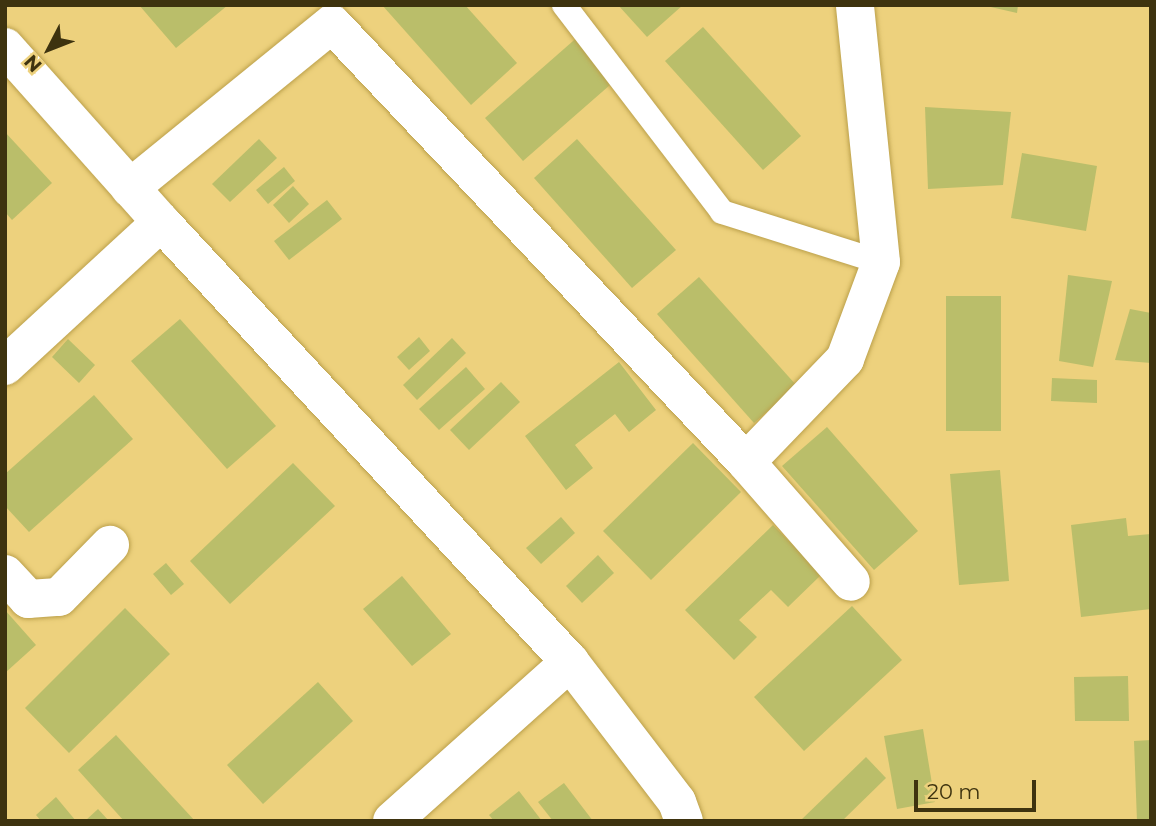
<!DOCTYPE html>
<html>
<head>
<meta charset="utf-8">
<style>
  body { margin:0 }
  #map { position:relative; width:1156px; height:826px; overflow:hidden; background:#edd17d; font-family:Montserrat,sans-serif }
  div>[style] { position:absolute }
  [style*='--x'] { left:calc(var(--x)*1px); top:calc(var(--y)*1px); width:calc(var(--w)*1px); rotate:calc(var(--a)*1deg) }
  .building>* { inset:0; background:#babe6a }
  .roads { filter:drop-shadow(0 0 2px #bba04b) drop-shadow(0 0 2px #bba04b) }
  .service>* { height:24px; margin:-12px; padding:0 12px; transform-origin:12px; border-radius:12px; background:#fff }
  .minor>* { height:38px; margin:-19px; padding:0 19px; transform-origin:19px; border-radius:19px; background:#fff }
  span { translate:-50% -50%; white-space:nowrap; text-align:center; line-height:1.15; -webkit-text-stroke:5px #edd17d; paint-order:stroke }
  .frame { position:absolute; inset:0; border:7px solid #3e330f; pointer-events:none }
  .north { position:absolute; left:14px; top:14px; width:70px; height:70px; -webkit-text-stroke:5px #edd17d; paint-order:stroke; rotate:228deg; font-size:19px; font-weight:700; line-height:28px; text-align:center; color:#3e330f }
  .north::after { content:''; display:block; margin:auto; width:24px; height:32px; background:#3e330f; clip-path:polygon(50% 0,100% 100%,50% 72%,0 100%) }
  .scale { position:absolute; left:914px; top:780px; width:122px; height:32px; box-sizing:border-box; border:4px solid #3e330f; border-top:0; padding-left:9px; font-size:21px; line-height:24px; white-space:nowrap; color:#3e330f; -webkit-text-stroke:5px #edd17d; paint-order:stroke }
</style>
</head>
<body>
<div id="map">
  <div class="building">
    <i style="clip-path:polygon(139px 5px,228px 5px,176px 48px)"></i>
    <i style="clip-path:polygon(382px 5px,465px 5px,517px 63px,471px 105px)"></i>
    <i style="clip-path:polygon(618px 5px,683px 5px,647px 37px)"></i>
    <i style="clip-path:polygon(982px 5px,1018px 5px,1017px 13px)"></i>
    <i style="clip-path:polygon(703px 27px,801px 136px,763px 170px,665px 61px)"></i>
    <i style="clip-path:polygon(581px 34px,618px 78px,523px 161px,485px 118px)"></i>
    <i style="clip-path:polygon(925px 107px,1011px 112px,1003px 185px,928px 189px)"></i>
    <i style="clip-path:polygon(5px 132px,52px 183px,12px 220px,5px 212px)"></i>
    <i style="clip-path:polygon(259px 139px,277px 158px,230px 202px,212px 184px)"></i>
    <i style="clip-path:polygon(577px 139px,676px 250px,632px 288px,534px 178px)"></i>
    <i style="clip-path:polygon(1022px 153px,1097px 166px,1086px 231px,1011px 218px)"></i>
    <i style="clip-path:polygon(284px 167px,295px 181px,268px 204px,256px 190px)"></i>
    <i style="clip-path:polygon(293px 186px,309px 204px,289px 223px,273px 205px)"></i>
    <i style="clip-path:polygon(327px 200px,342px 219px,289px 260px,274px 241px)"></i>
    <i style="clip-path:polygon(1068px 275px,1112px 281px,1093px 367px,1059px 361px)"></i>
    <i style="clip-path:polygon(699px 277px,797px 386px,754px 423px,657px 314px)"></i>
    <i style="clip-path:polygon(946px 296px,1001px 296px,1001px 431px,946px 431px)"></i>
    <i style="clip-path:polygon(1130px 309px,1151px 313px,1151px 363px,1115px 360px)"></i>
    <i style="clip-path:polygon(180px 319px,276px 426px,227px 469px,131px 361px)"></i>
    <i style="clip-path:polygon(419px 337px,430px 351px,409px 370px,397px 357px)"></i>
    <i style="clip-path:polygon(452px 338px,466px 353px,417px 400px,403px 385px)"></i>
    <i style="clip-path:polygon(68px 339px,95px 365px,79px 383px,52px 357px)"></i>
    <i style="clip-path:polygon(619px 362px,656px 410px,629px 432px,615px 414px,575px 445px,593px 468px,566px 490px,525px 436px)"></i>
    <i style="clip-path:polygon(466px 367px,485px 389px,439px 430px,419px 409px)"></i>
    <i style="clip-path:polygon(1052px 378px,1097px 380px,1097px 403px,1051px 401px)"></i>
    <i style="clip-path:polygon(501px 382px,520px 402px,469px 450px,450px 430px)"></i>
    <i style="clip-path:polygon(94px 395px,133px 439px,29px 532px,5px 506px,5px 474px)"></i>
    <i style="clip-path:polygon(827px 427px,918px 531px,874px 570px,782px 466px)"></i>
    <i style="clip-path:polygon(693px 443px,741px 492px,651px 580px,603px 531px)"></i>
    <i style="clip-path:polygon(293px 463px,335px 506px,230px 604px,190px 561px)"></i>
    <i style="clip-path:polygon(1000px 470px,1009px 581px,959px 585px,950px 474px)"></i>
    <i style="clip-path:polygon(561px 517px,575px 533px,541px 564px,526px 548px)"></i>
    <i style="clip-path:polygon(1126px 518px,1128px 536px,1151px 534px,1151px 609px,1081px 617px,1071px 525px)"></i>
    <i style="clip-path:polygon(773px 525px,822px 574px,788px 607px,771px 590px,739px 620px,757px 637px,734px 660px,685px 610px)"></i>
    <i style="clip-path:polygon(598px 555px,614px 573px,582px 603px,566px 586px)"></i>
    <i style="clip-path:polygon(166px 563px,184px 584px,171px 595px,153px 574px)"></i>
    <i style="clip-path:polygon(402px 576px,451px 634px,412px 666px,363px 609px)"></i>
    <i style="clip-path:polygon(852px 606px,902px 660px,804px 751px,754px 697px)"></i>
    <i style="clip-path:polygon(125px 608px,170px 654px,69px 753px,25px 708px)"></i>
    <i style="clip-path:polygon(5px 610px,36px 645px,5px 673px)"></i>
    <i style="clip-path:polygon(1128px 676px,1129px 721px,1075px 721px,1074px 677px)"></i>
    <i style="clip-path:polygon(318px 682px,353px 721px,263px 804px,227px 765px)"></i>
    <i style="clip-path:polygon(923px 729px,935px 802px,897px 809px,884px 736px)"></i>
    <i style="clip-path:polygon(116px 735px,195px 821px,124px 821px,78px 770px)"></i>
    <i style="clip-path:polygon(1151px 740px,1151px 821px,1137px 821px,1134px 741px)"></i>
    <i style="clip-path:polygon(866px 757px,886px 778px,842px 821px,800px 821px)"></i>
    <i style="clip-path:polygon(564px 783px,593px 821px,553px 821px,538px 802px)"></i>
    <i style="clip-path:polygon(519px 791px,542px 821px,494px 821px,489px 815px)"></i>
    <i style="clip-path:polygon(56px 797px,76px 821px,41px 821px,36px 815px)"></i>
    <i style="clip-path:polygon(98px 809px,109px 821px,85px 821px)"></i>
  </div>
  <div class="roads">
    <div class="service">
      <i style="--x:564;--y:5;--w:260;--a:52.6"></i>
      <i style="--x:722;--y:212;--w:167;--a:17.5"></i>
    </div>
    <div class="minor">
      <i style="--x:5;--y:47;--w:234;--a:48.3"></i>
      <i style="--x:161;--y:222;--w:601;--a:47.09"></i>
      <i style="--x:570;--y:662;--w:176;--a:52.6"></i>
      <i style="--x:677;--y:802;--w:20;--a:70"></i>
      <i style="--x:130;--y:188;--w:260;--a:-39.1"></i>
      <i style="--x:332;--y:24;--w:603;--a:46.61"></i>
      <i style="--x:746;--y:462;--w:159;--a:48.8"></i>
      <i style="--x:5;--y:366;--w:212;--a:-42.7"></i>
      <i style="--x:746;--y:462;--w:143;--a:-46.1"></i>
      <i style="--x:845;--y:359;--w:103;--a:-69.6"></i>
      <i style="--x:881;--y:262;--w:258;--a:-95.8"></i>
      <i style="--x:5;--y:574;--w:34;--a:47"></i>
      <i style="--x:28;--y:599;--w:31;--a:-4"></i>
      <i style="--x:59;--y:597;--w:73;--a:-45.6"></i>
      <i style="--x:392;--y:821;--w:239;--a:-41.8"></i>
    </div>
  </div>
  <div class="frame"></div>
  <div class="north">N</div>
  <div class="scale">20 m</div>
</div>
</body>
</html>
